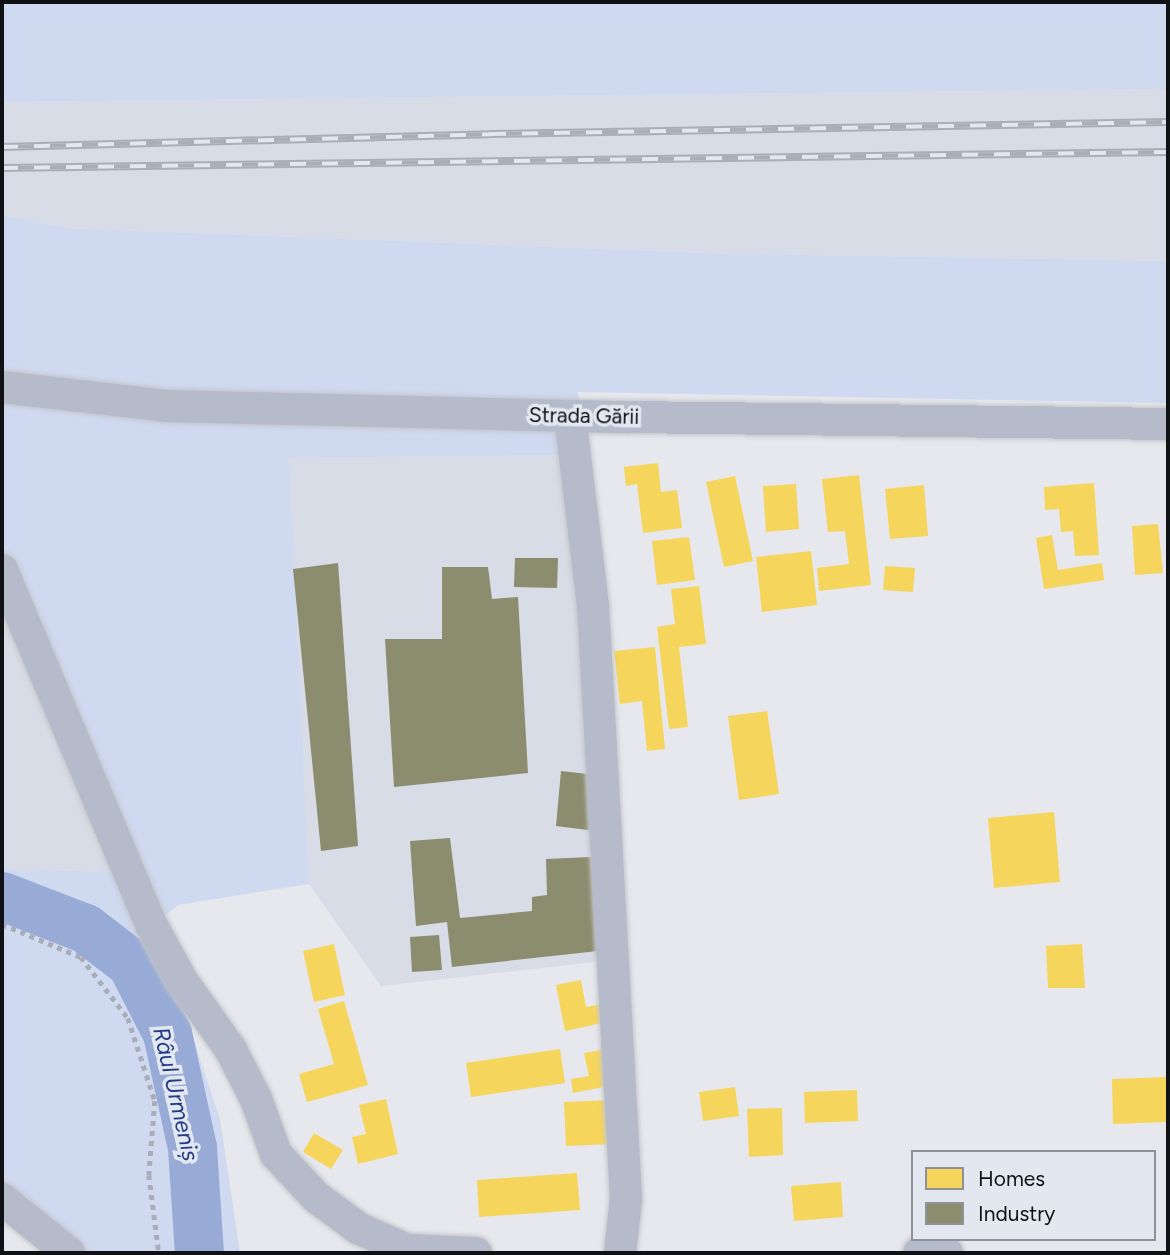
<!DOCTYPE html>
<html>
<head>
<meta charset="utf-8">
<style>
  body { margin:0 }
  #map { position:relative; width:1170px; height:1255px; overflow:hidden; background:#e6e8ed; font-family:Figtree,sans-serif }
  div>[style] { position:absolute }
  [style*='--x'] { left:calc(var(--x)*1px); top:calc(var(--y)*1px); width:calc(var(--w)*1px); rotate:calc(var(--a)*1deg) }
  .built>* { inset:0; background:#d7dce6 }
  .green>* { inset:0; background:#cfd9f0 }
  .homes>* { inset:0; background:#f6d55c }
  .industry>* { inset:0; background:#8c8c6e }
  .river>* { height:49px; margin:-24.5px; padding:0 24.5px; transform-origin:24.5px; border-radius:24.5px; background:#98abd7 }
  .path>* { height:4.5px; margin-top:-2.25px; transform-origin:0; background:repeating-linear-gradient(90deg,#a9adb7 0 5px,transparent 0 10px) }
  .roads { filter:drop-shadow(0 0 2px #c4c6c9) drop-shadow(0 0 2px #c4c6c9) }
  .street>* { height:32px; margin:-16px; padding:0 16px; transform-origin:16px; border-radius:16px; background:#b5bbca }
  .rail>* { height:8px; margin-top:-4px; transform-origin:0; background:repeating-linear-gradient(90deg,#e3e7f0 0 16px,#aaafb7 0 32px); box-sizing:border-box; border-block:2px solid #aaafb7 }
  span { translate:-50% -50%; white-space:nowrap; text-align:center; line-height:1.15; -webkit-text-stroke:7px #e3e7f0; paint-order:stroke }
  .street-label { font-size:21px; color:#0f1114 }
  .water-label { font-size:23px; color:#223b84; font-style:italic }
  .frame { position:absolute; inset:0; border:4px solid #0f1114; pointer-events:none }
  .legend { position:absolute; left:911px; top:1150px; width:245px; height:91px; box-sizing:border-box; background:#e3e7f0; border:2px solid #8e9198; margin:0; padding:9px 12px; list-style:none; font-size:21px; color:#0f1114 }
  .legend li { display:flex; align-items:center; gap:14px; height:35px }
  .legend b { width:35px; border:2px solid #8e9198 }
</style>
</head>
<body>
<div id="map">
  <div class="built">
    <i style="clip-path:polygon(1168px 89px,1168px 261px,707px 253px,67px 228px,2px 215px,2px 102px)"></i>
    <i style="clip-path:polygon(584px 455px,604px 961px,381px 986px,309px 884px,288px 458px)"></i>
    <i style="clip-path:polygon(2px 560px,127px 872px,2px 869px)"></i>
  </div>
  <div class="green">
    <i style="clip-path:polygon(2px 2px,1168px 2px,1168px 89px,2px 102px)"></i>
    <i style="clip-path:polygon(2px 215px,67px 228px,707px 253px,1168px 261px,1168px 403px,578px 392px,584px 455px,289px 458px,309px 884px,178px 905px,155px 924px,220px 1119px,240px 1253px,59px 1253px,28px 1197px,2px 1187px,2px 869px,127px 872px,2px 560px)"></i>
  </div>
  <div class="homes">
    <i style="clip-path:polygon(658px 463px,661px 492px,677px 490px,682px 528px,643px 533px,637px 484px,626px 486px,624px 467px)"></i>
    <i style="clip-path:polygon(859px 475px,871px 585px,819px 591px,817px 568px,849px 564px,845px 531px,828px 532px,822px 479px)"></i>
    <i style="clip-path:polygon(735px 476px,753px 561px,724px 567px,706px 482px)"></i>
    <i style="clip-path:polygon(1094px 483px,1099px 555px,1075px 556px,1073px 531px,1061px 532px,1059px 509px,1045px 510px,1044px 487px)"></i>
    <i style="clip-path:polygon(796px 484px,799px 529px,766px 532px,763px 486px)"></i>
    <i style="clip-path:polygon(924px 485px,928px 536px,890px 539px,885px 489px)"></i>
    <i style="clip-path:polygon(1158px 524px,1163px 573px,1135px 575px,1132px 526px)"></i>
    <i style="clip-path:polygon(1052px 535px,1058px 570px,1102px 563px,1104px 580px,1044px 589px,1036px 538px)"></i>
    <i style="clip-path:polygon(689px 537px,695px 580px,657px 585px,652px 541px)"></i>
    <i style="clip-path:polygon(811px 551px,817px 605px,762px 612px,756px 557px)"></i>
    <i style="clip-path:polygon(885px 566px,915px 568px,913px 592px,883px 590px)"></i>
    <i style="clip-path:polygon(699px 586px,706px 644px,679px 647px,688px 727px,669px 729px,657px 627px,675px 624px,671px 589px)"></i>
    <i style="clip-path:polygon(655px 647px,665px 749px,647px 751px,642px 701px,620px 704px,614px 651px)"></i>
    <i style="clip-path:polygon(767px 711px,779px 794px,739px 800px,728px 716px)"></i>
    <i style="clip-path:polygon(1054px 812px,1060px 882px,994px 888px,988px 818px)"></i>
    <i style="clip-path:polygon(334px 944px,345px 995px,314px 1002px,303px 951px)"></i>
    <i style="clip-path:polygon(1082px 944px,1085px 988px,1048px 988px,1046px 946px)"></i>
    <i style="clip-path:polygon(581px 980px,586px 1007px,603px 1004px,607px 1022px,565px 1031px,556px 985px)"></i>
    <i style="clip-path:polygon(344px 1001px,368px 1085px,307px 1102px,299px 1074px,334px 1064px,318px 1009px)"></i>
    <i style="clip-path:polygon(611px 1048px,619px 1084px,573px 1093px,571px 1079px,589px 1076px,584px 1053px)"></i>
    <i style="clip-path:polygon(560px 1049px,565px 1083px,471px 1097px,466px 1063px)"></i>
    <i style="clip-path:polygon(1168px 1077px,1168px 1122px,1113px 1124px,1112px 1079px)"></i>
    <i style="clip-path:polygon(735px 1087px,739px 1116px,703px 1121px,699px 1092px)"></i>
    <i style="clip-path:polygon(857px 1090px,858px 1121px,805px 1123px,804px 1092px)"></i>
    <i style="clip-path:polygon(386px 1099px,398px 1154px,358px 1164px,352px 1137px,366px 1134px,359px 1105px)"></i>
    <i style="clip-path:polygon(610px 1100px,612px 1144px,566px 1146px,564px 1102px)"></i>
    <i style="clip-path:polygon(782px 1108px,783px 1155px,749px 1157px,747px 1109px)"></i>
    <i style="clip-path:polygon(314px 1133px,343px 1150px,331px 1169px,303px 1152px)"></i>
    <i style="clip-path:polygon(577px 1173px,580px 1210px,479px 1217px,477px 1180px)"></i>
    <i style="clip-path:polygon(841px 1182px,843px 1217px,794px 1221px,791px 1186px)"></i>
  </div>
  <div class="industry">
    <i style="clip-path:polygon(515px 558px,558px 558px,557px 588px,514px 587px)"></i>
    <i style="clip-path:polygon(338px 563px,358px 846px,321px 851px,293px 569px)"></i>
    <i style="clip-path:polygon(442px 567px,488px 567px,492px 599px,518px 597px,528px 773px,394px 787px,385px 639px,442px 639px)"></i>
    <i style="clip-path:polygon(561px 771px,597px 775px,596px 831px,556px 826px)"></i>
    <i style="clip-path:polygon(450px 838px,460px 918px,532px 911px,532px 897px,547px 895px,546px 859px,591px 857px,598px 951px,452px 967px,447px 922px,416px 926px,410px 841px)"></i>
    <i style="clip-path:polygon(439px 935px,442px 970px,412px 972px,410px 937px)"></i>
  </div>
  <div class="river">
    <i style="--x:2;--y:896;--w:89;--a:21.1"></i>
    <i style="--x:85;--y:928;--w:58;--a:37.3"></i>
    <i style="--x:131;--y:963;--w:79;--a:62.8"></i>
    <i style="--x:167;--y:1033;--w:118;--a:77.7"></i>
    <i style="--x:192;--y:1148;--w:105;--a:86.2"></i>
  </div>
  <div class="path">
    <i style="--x:2;--y:924;--w:86;--a:22.7"></i>
    <i style="--x:81;--y:957;--w:77;--a:52.4"></i>
    <i style="--x:128;--y:1018;--w:87;--a:72"></i>
    <i style="--x:155;--y:1101;--w:74;--a:94.6"></i>
    <i style="--x:149;--y:1175;--w:79;--a:82.7"></i>
  </div>
  <div class="roads">
    <div class="street">
      <i style="--x:2;--y:387;--w:165;--a:6.6"></i>
      <i style="--x:166;--y:406;--w:462;--a:1.4"></i>
      <i style="--x:628;--y:417;--w:540;--a:0.74"></i>
      <i style="--x:570;--y:416;--w:191;--a:83.1"></i>
      <i style="--x:593;--y:606;--w:594;--a:86.81"></i>
      <i style="--x:626;--y:1199;--w:54;--a:96.3"></i>
      <i style="--x:2;--y:570;--w:386;--a:67.2"></i>
      <i style="--x:152;--y:926;--w:63;--a:61.4"></i>
      <i style="--x:182;--y:981;--w:85;--a:54.6"></i>
      <i style="--x:231;--y:1050;--w:55;--a:63"></i>
      <i style="--x:256;--y:1099;--w:59;--a:70"></i>
      <i style="--x:276;--y:1154;--w:59;--a:47.1"></i>
      <i style="--x:316;--y:1197;--w:52;--a:36.4"></i>
      <i style="--x:358;--y:1228;--w:54;--a:24.2"></i>
      <i style="--x:407;--y:1250;--w:69;--a:2.5"></i>
      <i style="--x:2;--y:1199;--w:86;--a:38.9"></i>
      <i style="--x:919;--y:1253;--w:28;--a:0"></i>
    </div>
  </div>
  <div class="rail">
    <i style="--x:2;--y:147;--w:488;--a:-1.5"></i>
    <i style="--x:490;--y:134;--w:678;--a:-1.01"></i>
    <i style="--x:2;--y:168;--w:1166;--a:-0.79"></i>
  </div>
  <div class="street-label">
    <span style="left:584px;top:416px;rotate:1deg">Strada Gării</span>
  </div>
  <div class="water-label">
    <span style="left:176px;top:1094px;rotate:77deg">Râul Urmeniș</span>
  </div>
  <div class="frame"></div>
  <ul class="legend">
  <li><b style="height:19px;background:#f6d55c"></b>Homes</li>
  <li><b style="height:19px;background:#8c8c6e"></b>Industry</li>
  </ul>
</div>
</body>
</html>
